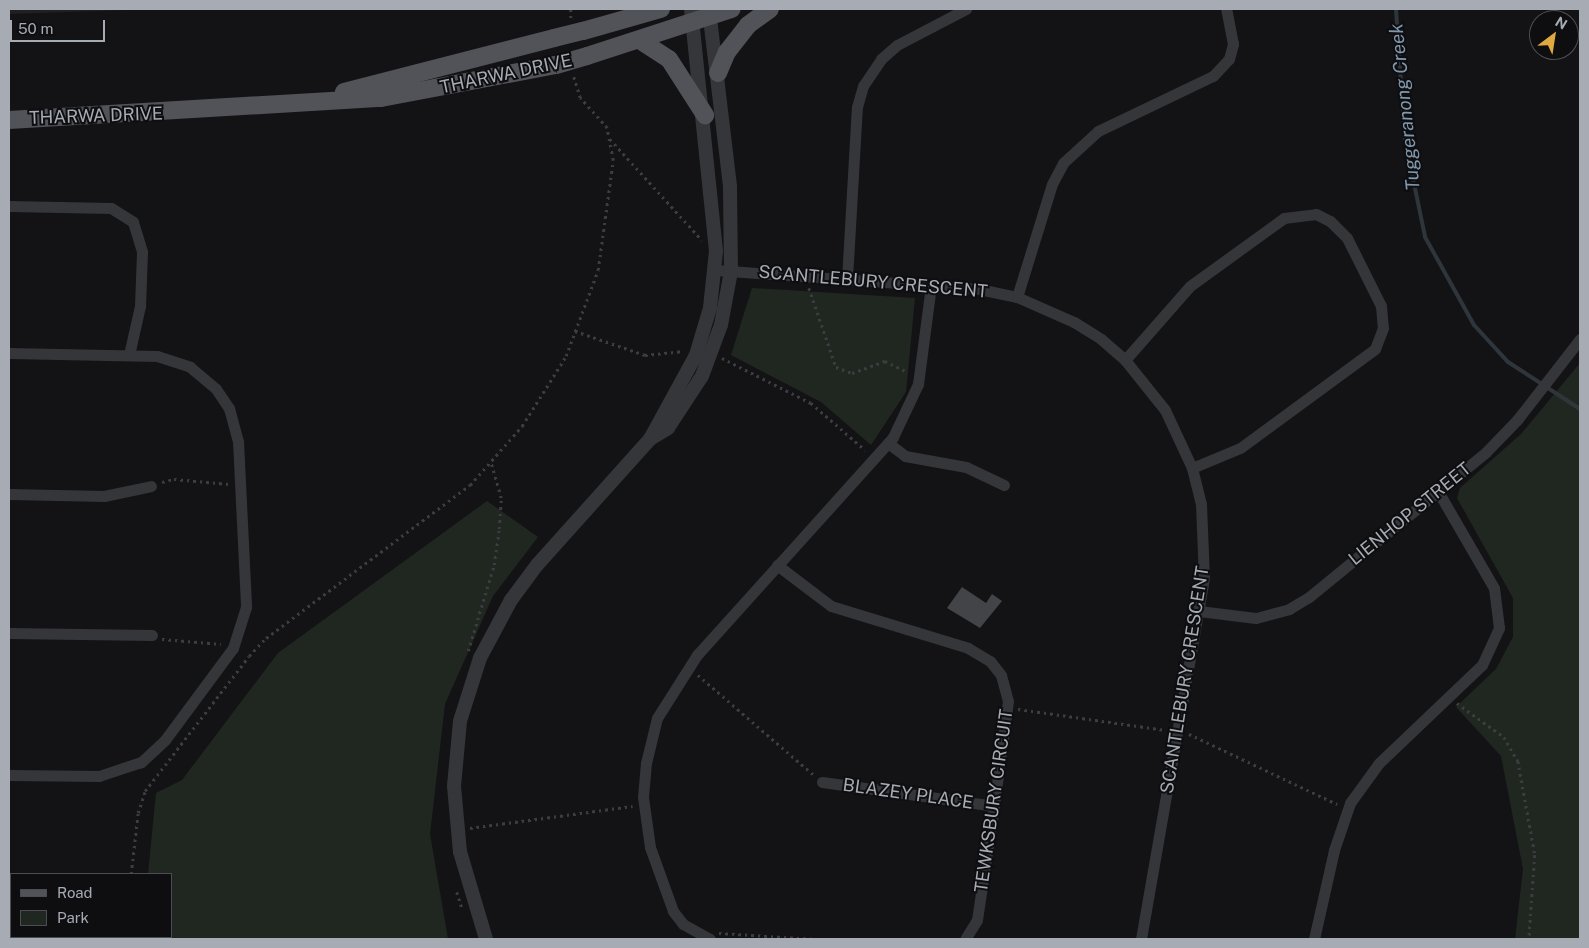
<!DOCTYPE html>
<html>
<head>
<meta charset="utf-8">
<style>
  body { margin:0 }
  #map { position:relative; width:1589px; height:948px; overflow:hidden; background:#131315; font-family:"Public Sans",sans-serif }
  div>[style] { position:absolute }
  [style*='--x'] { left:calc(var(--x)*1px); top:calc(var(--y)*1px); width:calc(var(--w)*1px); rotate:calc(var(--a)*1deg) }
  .built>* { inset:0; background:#202022 }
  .green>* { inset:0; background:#202721 }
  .stream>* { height:4px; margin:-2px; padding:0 2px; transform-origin:2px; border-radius:2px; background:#2e363c }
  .building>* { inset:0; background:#434448 }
  .path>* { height:2.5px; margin-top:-1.25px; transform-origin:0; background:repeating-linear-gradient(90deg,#3b3d40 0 2.5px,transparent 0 6.5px) }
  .minor>* { height:11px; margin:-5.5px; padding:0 5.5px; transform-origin:5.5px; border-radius:5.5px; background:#353639 }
  .tertiary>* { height:14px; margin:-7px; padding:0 7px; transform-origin:7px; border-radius:7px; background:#353639 }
  .primary>* { height:18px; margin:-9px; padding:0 9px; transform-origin:9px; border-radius:9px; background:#515358 }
  .primary-bridge>* { height:18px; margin:-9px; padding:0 9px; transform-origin:9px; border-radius:9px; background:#515358 }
  span { translate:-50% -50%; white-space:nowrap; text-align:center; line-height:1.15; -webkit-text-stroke:4px #0e0e10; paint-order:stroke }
  .street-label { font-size:18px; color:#a6abb4 }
  .water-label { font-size:19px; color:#8098ac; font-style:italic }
  .frame { position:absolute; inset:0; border:10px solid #a6abb4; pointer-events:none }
  .legend { position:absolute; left:10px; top:873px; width:162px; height:65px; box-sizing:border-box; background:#0e0e10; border:1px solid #4b4d52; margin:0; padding:6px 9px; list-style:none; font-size:15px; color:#a6abb4 }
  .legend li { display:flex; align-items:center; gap:10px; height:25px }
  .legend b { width:25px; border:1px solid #4b4d52 }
  .north { position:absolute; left:1529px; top:10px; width:50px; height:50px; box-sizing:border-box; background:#0e0e10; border:1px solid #4b4d52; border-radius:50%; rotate:31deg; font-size:14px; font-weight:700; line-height:20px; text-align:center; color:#a6abb4 }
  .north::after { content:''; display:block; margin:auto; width:18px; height:22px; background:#e0a840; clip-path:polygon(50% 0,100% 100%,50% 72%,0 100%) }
  .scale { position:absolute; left:10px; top:20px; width:95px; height:22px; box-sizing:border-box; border:2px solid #a6abb4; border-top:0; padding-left:6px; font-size:15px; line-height:18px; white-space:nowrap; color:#a6abb4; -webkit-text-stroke:4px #0e0e10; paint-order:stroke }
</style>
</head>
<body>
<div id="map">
  <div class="built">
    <i style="clip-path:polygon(9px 9px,157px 9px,9px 14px)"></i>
  </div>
  <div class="green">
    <i style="clip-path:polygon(752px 288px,915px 298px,906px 392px,871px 445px,821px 402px,731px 355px)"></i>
    <i style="clip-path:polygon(1580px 363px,1580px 939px,1515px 939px,1523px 869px,1501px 756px,1456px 707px,1496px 669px,1513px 637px,1513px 598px,1457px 498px,1460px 488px,1521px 434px)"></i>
    <i style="clip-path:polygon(487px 501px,538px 537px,493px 596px,445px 704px,430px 834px,448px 939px,146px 939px,171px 937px,171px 874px,148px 874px,156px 793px,182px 780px,278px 653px)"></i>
  </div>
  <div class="stream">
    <i style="--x:1396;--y:9;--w:131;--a:86.1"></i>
    <i style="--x:1405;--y:140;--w:99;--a:78.3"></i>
    <i style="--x:1425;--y:237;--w:101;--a:60.9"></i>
    <i style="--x:1474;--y:325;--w:50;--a:47.4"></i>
    <i style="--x:1508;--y:362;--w:86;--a:33.1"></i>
  </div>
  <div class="building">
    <i style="clip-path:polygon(962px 587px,986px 603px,992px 594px,1002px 601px,980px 628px,947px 608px)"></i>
  </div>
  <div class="path">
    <i style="--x:571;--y:9;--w:11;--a:90"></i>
    <i style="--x:610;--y:139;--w:137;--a:47.7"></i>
    <i style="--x:809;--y:288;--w:83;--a:71.1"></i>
    <i style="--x:836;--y:367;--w:17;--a:21"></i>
    <i style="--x:852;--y:373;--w:35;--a:-20"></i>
    <i style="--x:885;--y:361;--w:25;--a:26"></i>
    <i style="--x:575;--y:331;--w:74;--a:18.9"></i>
    <i style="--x:645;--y:355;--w:39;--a:-6"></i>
    <i style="--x:722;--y:358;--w:100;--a:26.8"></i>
    <i style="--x:811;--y:403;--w:72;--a:41"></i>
    <i style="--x:162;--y:482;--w:12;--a:-14"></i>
    <i style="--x:174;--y:479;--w:55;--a:5.2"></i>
    <i style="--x:162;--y:639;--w:59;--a:4.8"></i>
    <i style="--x:468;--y:651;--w:90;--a:-73.2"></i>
    <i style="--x:494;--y:565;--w:36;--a:-82"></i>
    <i style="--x:499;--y:529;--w:31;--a:-86"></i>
    <i style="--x:501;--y:498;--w:36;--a:-106"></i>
    <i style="--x:698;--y:675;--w:155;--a:40.8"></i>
    <i style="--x:1457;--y:703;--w:58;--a:35.9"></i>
    <i style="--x:1504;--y:737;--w:28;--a:60"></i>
    <i style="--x:1518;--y:761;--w:96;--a:79.7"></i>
    <i style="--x:1535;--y:855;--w:84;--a:94.1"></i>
    <i style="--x:1018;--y:709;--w:149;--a:8.1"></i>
    <i style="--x:1189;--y:734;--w:164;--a:25.3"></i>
    <i style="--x:470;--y:828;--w:164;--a:-7.7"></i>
    <i style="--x:131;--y:874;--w:61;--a:-83.5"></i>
    <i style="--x:138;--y:813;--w:23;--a:-72"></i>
    <i style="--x:145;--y:791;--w:170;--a:-52.4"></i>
    <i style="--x:249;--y:656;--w:25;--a:-47"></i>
    <i style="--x:266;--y:638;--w:255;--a:-36.9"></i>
    <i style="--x:470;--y:485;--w:79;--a:-48.6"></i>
    <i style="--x:522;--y:426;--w:83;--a:-57.8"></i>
    <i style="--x:566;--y:356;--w:92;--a:-69.6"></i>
    <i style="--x:598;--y:270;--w:111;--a:-82.2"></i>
    <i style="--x:613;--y:160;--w:33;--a:-101"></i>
    <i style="--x:607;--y:128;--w:40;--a:-132"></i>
    <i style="--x:580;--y:98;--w:24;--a:-107"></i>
    <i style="--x:457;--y:892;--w:17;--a:73"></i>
    <i style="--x:719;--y:933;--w:98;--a:3.5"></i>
    <i style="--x:124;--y:939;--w:2;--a:-90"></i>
  </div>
  <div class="minor">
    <i style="--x:9;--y:206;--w:102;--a:1.1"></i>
    <i style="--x:111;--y:208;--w:26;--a:32"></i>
    <i style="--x:133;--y:222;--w:31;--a:73"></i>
    <i style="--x:142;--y:252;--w:54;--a:92.1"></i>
    <i style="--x:140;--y:306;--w:50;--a:102.7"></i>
    <i style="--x:716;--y:270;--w:264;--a:4.1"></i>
    <i style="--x:979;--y:289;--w:39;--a:12"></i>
    <i style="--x:1017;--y:297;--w:62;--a:23.7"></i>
    <i style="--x:1074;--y:322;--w:32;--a:32"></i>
    <i style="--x:1101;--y:339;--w:32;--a:41"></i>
    <i style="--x:1125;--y:360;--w:64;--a:51.3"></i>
    <i style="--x:1165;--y:410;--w:64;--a:65"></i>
    <i style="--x:1192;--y:468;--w:37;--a:76"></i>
    <i style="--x:1201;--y:504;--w:74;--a:87.7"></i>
    <i style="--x:1204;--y:578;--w:366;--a:99.9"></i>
    <i style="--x:847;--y:279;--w:172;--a:-86.7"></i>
    <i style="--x:857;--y:107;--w:22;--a:-74"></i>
    <i style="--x:863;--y:86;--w:32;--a:-56"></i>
    <i style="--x:881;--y:59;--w:21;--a:-41"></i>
    <i style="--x:897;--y:45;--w:78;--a:-27.6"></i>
    <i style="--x:1017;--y:297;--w:118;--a:-72.8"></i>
    <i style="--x:1052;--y:184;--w:24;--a:-62"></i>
    <i style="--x:1063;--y:163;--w:47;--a:-42.4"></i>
    <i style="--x:1098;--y:131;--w:127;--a:-25.6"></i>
    <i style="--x:1213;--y:76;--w:23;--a:-47"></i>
    <i style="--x:1229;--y:59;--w:16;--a:-75"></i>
    <i style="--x:1233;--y:44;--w:36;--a:-101"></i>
    <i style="--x:9;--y:353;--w:148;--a:1.2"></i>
    <i style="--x:157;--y:356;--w:35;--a:18"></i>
    <i style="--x:190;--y:367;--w:34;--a:40"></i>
    <i style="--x:216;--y:389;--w:23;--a:56"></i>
    <i style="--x:229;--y:408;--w:34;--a:75"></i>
    <i style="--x:238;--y:441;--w:166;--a:87.2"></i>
    <i style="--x:246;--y:607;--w:43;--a:107.6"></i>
    <i style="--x:233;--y:648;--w:114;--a:126.5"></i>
    <i style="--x:165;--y:740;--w:33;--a:137"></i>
    <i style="--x:141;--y:762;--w:44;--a:161.6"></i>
    <i style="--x:99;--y:776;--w:90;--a:-179.4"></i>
    <i style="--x:1125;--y:360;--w:98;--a:-48.7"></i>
    <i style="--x:1190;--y:286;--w:116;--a:-35.9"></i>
    <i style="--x:1284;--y:218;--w:32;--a:-7"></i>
    <i style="--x:1316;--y:214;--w:16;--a:27"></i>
    <i style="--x:1330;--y:221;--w:24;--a:45"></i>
    <i style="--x:1347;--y:238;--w:76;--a:63.4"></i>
    <i style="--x:1381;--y:306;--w:22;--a:85"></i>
    <i style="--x:1383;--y:328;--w:22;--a:111"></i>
    <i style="--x:1375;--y:349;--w:167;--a:143.7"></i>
    <i style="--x:1240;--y:448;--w:52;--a:157.4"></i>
    <i style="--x:888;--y:443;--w:21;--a:37"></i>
    <i style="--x:905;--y:456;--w:62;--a:10.2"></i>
    <i style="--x:966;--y:467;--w:42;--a:25.3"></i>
    <i style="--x:9;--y:494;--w:95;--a:1.2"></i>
    <i style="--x:104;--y:496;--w:48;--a:-12"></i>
    <i style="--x:777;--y:565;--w:68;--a:37.2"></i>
    <i style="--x:831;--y:606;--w:143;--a:17"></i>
    <i style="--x:968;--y:648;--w:26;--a:31"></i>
    <i style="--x:990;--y:661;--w:18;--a:52"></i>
    <i style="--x:1001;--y:675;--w:27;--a:75"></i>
    <i style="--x:1008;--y:701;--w:106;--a:97.6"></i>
    <i style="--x:994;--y:806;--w:115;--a:98.5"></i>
    <i style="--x:977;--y:920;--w:22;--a:122"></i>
    <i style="--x:1199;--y:611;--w:57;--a:7"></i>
    <i style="--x:1256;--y:618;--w:34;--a:-15"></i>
    <i style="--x:1289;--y:609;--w:23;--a:-31"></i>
    <i style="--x:1309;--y:597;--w:229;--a:-39.3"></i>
    <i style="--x:1486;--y:452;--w:45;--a:-45.9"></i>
    <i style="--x:1517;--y:420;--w:103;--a:-52.1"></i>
    <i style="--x:9;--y:633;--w:143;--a:0.8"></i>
    <i style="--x:822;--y:782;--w:174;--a:7.9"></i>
    <i style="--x:710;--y:939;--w:31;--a:-151"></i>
    <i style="--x:683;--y:924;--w:16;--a:-128"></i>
    <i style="--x:673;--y:911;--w:68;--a:-109.8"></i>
    <i style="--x:650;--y:847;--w:50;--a:-98"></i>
    <i style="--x:643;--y:797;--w:34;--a:-85"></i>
    <i style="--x:646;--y:763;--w:46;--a:-76.3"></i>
    <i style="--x:657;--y:718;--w:75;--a:-57.6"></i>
    <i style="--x:697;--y:655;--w:293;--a:-48"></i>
    <i style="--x:893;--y:437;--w:59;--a:-64.7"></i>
    <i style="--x:918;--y:384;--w:100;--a:-82.5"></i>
    <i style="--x:1314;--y:939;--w:91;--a:-77.3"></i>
    <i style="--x:1334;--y:850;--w:50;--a:-71.2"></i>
    <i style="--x:1350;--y:803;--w:49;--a:-54.1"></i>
    <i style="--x:1379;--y:763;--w:142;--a:-43.6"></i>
    <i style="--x:1482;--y:665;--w:41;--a:-65.3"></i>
    <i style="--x:1499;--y:628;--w:40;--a:-97.1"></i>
    <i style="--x:1494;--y:588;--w:110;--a:-120.1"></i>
  </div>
  <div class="tertiary">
    <i style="--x:650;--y:439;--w:21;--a:-31"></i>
    <i style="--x:668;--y:428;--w:62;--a:-56.8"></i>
    <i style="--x:702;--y:376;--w:54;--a:-69.6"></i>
    <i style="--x:721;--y:325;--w:55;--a:-79.5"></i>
    <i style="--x:731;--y:271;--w:85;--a:-90.7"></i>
    <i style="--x:730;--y:186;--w:178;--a:-96.8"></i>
    <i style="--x:486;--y:939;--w:91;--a:-106.6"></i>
    <i style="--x:460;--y:852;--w:66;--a:-95.2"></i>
    <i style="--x:454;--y:786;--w:65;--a:-84.7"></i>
    <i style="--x:460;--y:721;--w:66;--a:-72.4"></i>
    <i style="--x:480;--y:658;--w:66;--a:-61.9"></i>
    <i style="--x:511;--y:600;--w:44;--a:-53.4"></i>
    <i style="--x:537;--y:565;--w:169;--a:-48.1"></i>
    <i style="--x:650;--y:439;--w:96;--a:-61.3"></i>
    <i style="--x:696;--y:355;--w:49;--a:-73.4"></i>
    <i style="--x:710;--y:308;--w:57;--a:-84"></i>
    <i style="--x:716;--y:251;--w:243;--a:-95.9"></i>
  </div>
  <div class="primary">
    <i style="--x:583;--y:31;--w:81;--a:-15.8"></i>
    <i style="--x:641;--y:41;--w:33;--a:33"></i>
    <i style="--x:669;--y:59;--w:67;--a:57.3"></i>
    <i style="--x:587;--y:56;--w:152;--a:-18"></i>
    <i style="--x:718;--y:73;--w:23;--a:-67"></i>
    <i style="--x:727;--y:52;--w:34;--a:-52"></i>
    <i style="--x:748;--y:25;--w:27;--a:-36"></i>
    <i style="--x:344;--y:92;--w:217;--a:-14.4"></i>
    <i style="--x:9;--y:120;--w:373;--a:-3.4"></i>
    <i style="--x:381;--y:98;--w:178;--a:-10.7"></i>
  </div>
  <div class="primary-bridge">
    <i style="--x:554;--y:38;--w:30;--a:-14"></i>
    <i style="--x:556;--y:65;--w:32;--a:-16"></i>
  </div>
  <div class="street-label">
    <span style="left:506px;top:74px;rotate:-12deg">THARWA DRIVE</span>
    <span style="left:96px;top:116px;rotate:-2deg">THARWA DRIVE</span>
    <span style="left:873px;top:282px;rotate:5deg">SCANTLEBURY CRESCENT</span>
    <span style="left:1410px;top:514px;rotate:-39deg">LIENHOP STREET</span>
    <span style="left:1185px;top:680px;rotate:-81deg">SCANTLEBURY CRESCENT</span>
    <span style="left:908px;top:794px;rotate:8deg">BLAZEY PLACE</span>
    <span style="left:994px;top:801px;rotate:-82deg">TEWKSBURY CIRCUIT</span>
  </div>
  <div class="water-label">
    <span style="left:1405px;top:107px;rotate:-96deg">Tuggeranong Creek</span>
  </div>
  <div class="frame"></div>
  <ul class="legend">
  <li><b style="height:6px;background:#515358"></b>Road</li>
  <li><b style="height:14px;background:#202721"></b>Park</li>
  </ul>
  <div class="north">N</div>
  <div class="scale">50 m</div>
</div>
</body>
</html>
